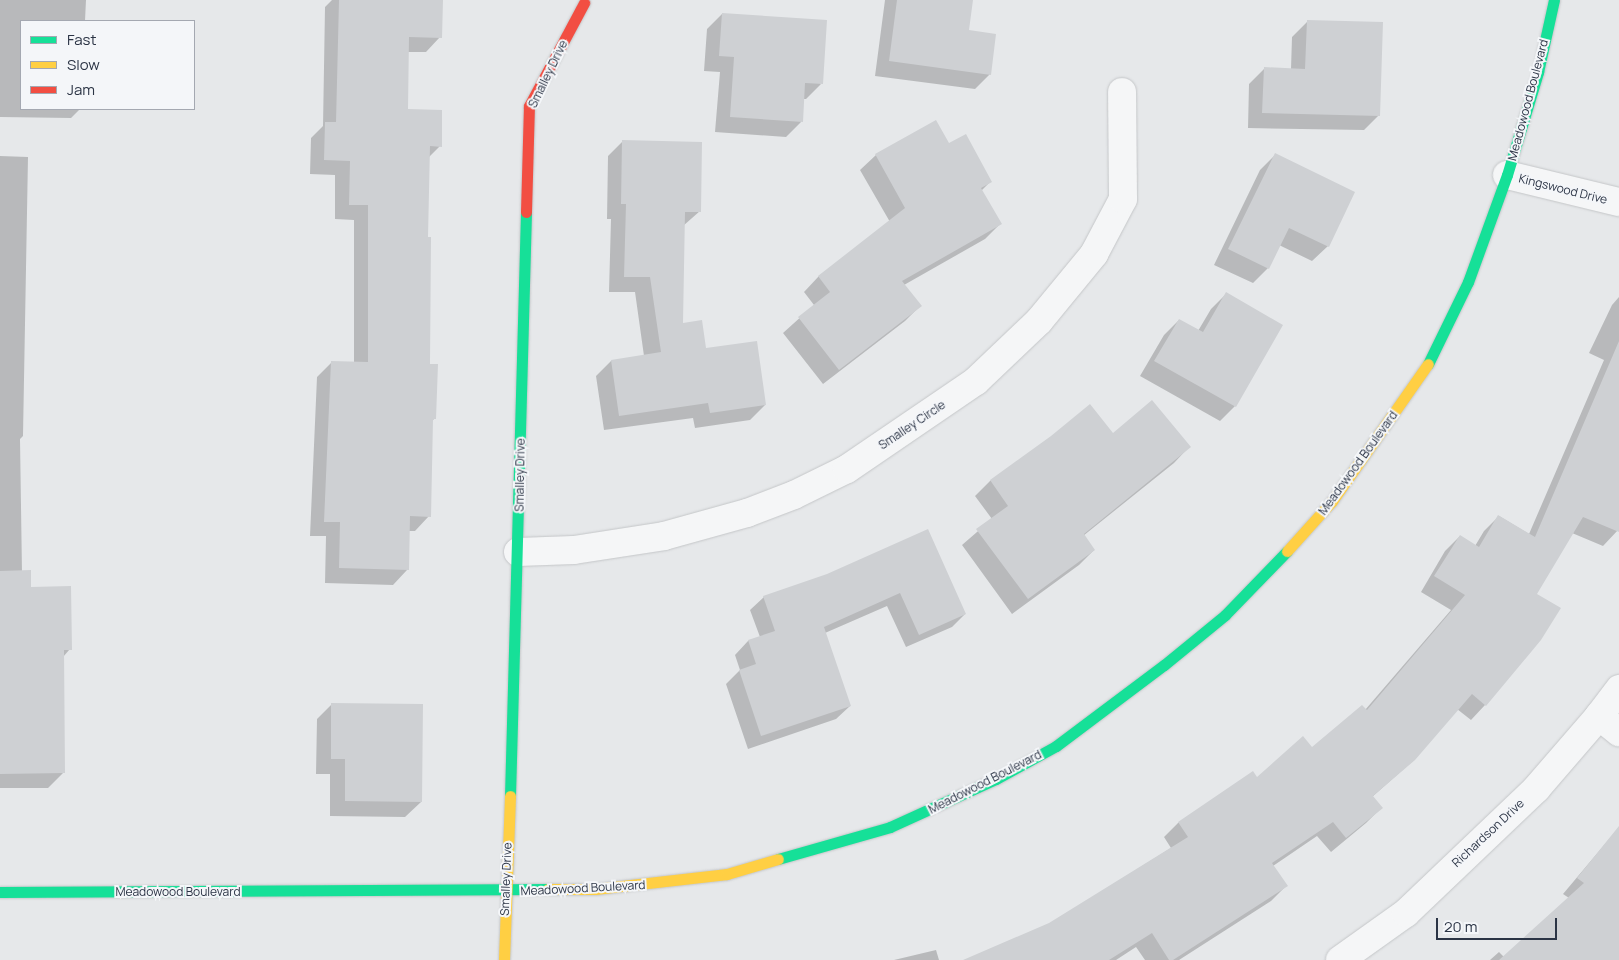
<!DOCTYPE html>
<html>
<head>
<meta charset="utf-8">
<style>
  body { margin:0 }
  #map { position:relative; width:1619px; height:960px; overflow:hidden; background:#e6e8ea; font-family:Manrope,sans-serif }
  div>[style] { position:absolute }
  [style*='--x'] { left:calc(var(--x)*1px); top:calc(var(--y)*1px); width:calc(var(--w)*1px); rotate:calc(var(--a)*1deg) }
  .shadow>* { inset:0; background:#0003 }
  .building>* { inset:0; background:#ced0d3 }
  .roads { filter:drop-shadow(0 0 1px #c4c6c8) drop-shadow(0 0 1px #c4c6c8) }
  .street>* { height:28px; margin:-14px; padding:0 14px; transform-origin:14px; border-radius:14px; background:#f5f6f7 }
  .fast>* { height:11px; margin:-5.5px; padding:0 5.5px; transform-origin:5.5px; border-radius:5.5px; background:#16e098 }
  .slow>* { height:11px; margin:-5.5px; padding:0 5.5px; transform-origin:5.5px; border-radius:5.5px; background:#ffcf43 }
  .jam>* { height:11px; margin:-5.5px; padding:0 5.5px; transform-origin:5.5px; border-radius:5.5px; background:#f24e42 }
  span { translate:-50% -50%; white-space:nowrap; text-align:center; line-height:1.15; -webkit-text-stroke:4px #f4f6f9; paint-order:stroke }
  .street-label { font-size:12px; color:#2b3445 }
  .legend { position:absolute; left:20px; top:20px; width:175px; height:90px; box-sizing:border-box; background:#f4f6f9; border:1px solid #a4a8b1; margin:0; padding:6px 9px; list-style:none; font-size:15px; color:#2b3445 }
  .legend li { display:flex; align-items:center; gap:10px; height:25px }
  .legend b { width:25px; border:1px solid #a4a8b1 }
  .scale { position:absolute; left:1436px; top:918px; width:121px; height:22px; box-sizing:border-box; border:2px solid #2b3445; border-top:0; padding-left:6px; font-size:15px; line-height:18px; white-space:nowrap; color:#2b3445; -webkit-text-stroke:4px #f4f6f9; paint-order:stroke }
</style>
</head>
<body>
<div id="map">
  <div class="shadow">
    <i style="clip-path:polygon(0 0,86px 0,85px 21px,21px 21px,21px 109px,80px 109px,71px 118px,0 117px)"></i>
    <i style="clip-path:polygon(332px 0,441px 0,440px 37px,426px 52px,407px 52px,407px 110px,440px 146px,428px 158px,426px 238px,428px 365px,434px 419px,432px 421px,429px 516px,415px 531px,408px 531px,407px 570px,393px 585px,325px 583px,326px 536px,310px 536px,317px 377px,332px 362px,354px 363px,354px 220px,335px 219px,335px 175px,310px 174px,311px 138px,323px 126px,325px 7px)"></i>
    <i style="clip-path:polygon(885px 0,971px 0,967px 31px,990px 74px,975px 89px,875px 76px)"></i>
    <i style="clip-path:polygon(722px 14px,821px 84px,806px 99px,803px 99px,801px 122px,786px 137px,715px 132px,720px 72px,704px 71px,707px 29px)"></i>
    <i style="clip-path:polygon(1307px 22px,1379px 115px,1364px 130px,1248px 128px,1249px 84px,1264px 69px,1291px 69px,1292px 37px)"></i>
    <i style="clip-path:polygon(623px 141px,700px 211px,683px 226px,682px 324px,705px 349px,765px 405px,750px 420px,695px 428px,693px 418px,604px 430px,596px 376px,611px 361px,644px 356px,635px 292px,609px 292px,611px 219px,607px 219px,608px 156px)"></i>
    <i style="clip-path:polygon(949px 145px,991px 181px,981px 191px,1000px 224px,985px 239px,904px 285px,920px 306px,905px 321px,823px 384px,783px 333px,814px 305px,804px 292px,819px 276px,890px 222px,860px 170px,876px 155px)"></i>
    <i style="clip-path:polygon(1275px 155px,1328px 246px,1312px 261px,1279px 245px,1268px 268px,1253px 283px,1214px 265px,1260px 170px)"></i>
    <i style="clip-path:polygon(0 156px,28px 157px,23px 436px,20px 439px,22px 572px,30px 588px,70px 649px,63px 657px,63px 773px,48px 788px,0 788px)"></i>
    <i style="clip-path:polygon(1226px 294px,1235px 406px,1220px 421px,1140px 376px,1164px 335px,1179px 320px,1198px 331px,1211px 309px)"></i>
    <i style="clip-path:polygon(1619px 297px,1619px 529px,1603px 546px,1572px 533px,1535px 594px,1485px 705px,1471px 720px,1457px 709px,1415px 759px,1372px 797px,1381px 808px,1366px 823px,1331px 852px,1317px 836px,1273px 866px,1286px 886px,1271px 901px,1179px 960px,1145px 960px,1136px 947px,1116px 960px,967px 960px,1050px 924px,1171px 848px,1164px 837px,1178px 823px,1253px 773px,1257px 779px,1312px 749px,1365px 710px,1451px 610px,1421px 592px,1445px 551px,1460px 536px,1475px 546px,1484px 531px,1499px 516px,1529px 534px,1604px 360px,1589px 353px,1612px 305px)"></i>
    <i style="clip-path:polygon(1051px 437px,1189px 447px,1174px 463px,1083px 536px,1094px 550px,1079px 565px,1012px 614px,962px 545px,992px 519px,975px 496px,990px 481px)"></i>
    <i style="clip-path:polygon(928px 531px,965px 614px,952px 627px,906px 647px,887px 606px,825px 633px,850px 706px,836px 719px,748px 749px,726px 684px,740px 670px,735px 655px,748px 641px,760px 637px,750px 610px,764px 597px,828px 575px)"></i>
    <i style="clip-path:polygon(332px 704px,421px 802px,405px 817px,330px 816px,330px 774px,316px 774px,317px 719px)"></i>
    <i style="clip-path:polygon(1616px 831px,1619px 833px,1619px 960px,1490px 960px,1499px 952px,1504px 957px,1569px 898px,1563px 894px)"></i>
    <i style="clip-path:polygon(936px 950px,939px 960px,894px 960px)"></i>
  </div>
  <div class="building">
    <i style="clip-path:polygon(339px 0,443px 0,442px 38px,409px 37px,408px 109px,442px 110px,442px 147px,430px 146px,428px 237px,431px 237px,430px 364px,438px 364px,436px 419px,433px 419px,431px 517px,410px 516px,409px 570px,339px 568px,340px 522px,324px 522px,331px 361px,368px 362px,368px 205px,349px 205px,350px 161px,324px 160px,325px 122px,336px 122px)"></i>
    <i style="clip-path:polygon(897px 0,973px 0,969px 30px,996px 34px,991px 75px,889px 61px)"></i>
    <i style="clip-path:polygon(722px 13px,827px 20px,823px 84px,805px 83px,803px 122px,730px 117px,734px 57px,719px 56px)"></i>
    <i style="clip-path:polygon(1307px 20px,1383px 22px,1380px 116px,1262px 113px,1264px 67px,1305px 69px)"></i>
    <i style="clip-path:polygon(936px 120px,949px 143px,966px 134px,992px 182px,981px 188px,1002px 224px,902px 281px,922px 306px,839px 370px,798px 317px,830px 292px,818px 276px,905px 208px,875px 154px)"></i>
    <i style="clip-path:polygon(622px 140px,702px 142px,701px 212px,685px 212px,683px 323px,702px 320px,706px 348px,757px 341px,766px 405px,710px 413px,708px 403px,619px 416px,611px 360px,661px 352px,650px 277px,624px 277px,626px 204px,621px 204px)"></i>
    <i style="clip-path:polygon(1275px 153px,1355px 192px,1329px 247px,1289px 228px,1269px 269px,1228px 249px)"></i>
    <i style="clip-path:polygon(1226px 292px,1283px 325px,1236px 407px,1154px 361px,1179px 319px,1203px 332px)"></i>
    <i style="clip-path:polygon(1619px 341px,1619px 532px,1583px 517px,1537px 594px,1561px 608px,1541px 640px,1486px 706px,1472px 694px,1415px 760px,1373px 796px,1383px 808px,1346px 838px,1333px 822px,1272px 863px,1288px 886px,1173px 960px,1169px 960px,1152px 933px,1109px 960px,963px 960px,1049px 923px,1188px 837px,1178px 822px,1253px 771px,1257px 777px,1303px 736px,1312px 747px,1362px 705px,1367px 710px,1465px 595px,1434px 576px,1460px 535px,1479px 547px,1498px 515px,1535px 537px)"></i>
    <i style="clip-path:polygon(1152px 400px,1191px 447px,1084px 534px,1095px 550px,1028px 599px,976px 529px,1008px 506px,990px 480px,1051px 436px,1090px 404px,1113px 433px)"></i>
    <i style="clip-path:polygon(928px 529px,966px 614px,919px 635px,900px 593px,824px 627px,851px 706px,761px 736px,739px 670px,756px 664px,748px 640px,775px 631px,763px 596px,827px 574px)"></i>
    <i style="clip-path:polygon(31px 570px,31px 587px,71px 586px,72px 650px,64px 650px,65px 773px,0 774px,0 571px)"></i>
    <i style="clip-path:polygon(331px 703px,423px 704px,422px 802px,345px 801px,345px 759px,331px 759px)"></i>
    <i style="clip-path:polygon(1619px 826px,1619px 960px,1499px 960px,1584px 883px,1577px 878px)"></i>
  </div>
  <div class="roads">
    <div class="street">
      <i style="--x:1507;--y:175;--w:115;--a:13.6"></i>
      <i style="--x:518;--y:552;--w:56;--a:-2"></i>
      <i style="--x:574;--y:550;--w:91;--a:-8.8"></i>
      <i style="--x:664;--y:536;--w:86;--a:-15.5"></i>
      <i style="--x:747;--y:513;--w:50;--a:-21"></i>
      <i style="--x:794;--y:495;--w:59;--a:-26.1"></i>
      <i style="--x:847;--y:469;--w:156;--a:-34.3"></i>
      <i style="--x:976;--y:381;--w:87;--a:-43.6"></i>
      <i style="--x:1039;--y:321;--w:87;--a:-50.6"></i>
      <i style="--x:1094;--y:254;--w:62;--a:-62.2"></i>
      <i style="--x:1123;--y:199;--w:107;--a:-90.5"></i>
      <i style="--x:1599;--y:716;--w:26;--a:39"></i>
      <i style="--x:1340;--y:960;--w:81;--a:-35.5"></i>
      <i style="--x:1406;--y:913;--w:180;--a:-43.6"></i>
      <i style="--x:1536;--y:789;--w:96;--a:-49.2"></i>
      <i style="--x:1599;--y:716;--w:34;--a:-53"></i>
    </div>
    <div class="fast">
      <i style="--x:1428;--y:364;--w:91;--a:-64"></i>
      <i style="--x:1468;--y:282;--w:114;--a:-70"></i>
      <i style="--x:1507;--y:175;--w:108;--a:-73.2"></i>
      <i style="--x:1538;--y:72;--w:74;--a:-77.5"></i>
      <i style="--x:510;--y:796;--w:584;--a:-88.43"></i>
      <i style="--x:778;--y:859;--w:116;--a:-15.9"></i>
      <i style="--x:890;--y:827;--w:116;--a:-24.4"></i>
      <i style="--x:996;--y:779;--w:68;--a:-28.8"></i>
      <i style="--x:1056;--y:746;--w:135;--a:-36.9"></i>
      <i style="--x:1164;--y:665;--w:79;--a:-39.3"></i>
      <i style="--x:1225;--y:615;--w:89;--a:-45.9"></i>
      <i style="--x:0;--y:892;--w:548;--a:-0.31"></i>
    </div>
    <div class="slow">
      <i style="--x:1287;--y:551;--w:67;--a:-48"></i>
      <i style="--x:1332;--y:501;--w:167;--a:-55"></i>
      <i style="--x:548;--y:889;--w:47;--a:0"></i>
      <i style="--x:595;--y:889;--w:133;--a:-6.5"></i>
      <i style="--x:727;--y:874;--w:53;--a:-16.4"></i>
      <i style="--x:504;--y:960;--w:164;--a:-87.9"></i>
    </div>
    <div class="jam">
      <i style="--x:526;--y:212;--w:106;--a:-88.4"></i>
      <i style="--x:529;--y:106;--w:117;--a:-61.9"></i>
    </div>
  </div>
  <div class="street-label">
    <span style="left:548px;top:74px;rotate:-64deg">Smalley Drive</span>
    <span style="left:1528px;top:100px;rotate:-75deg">Meadowood Boulevard</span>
    <span style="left:1563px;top:189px;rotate:14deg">Kingswood Drive</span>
    <span style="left:912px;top:425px;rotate:-34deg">Smalley Circle</span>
    <span style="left:1358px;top:463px;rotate:-54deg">Meadowood Boulevard</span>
    <span style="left:520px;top:475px;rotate:-89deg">Smalley Drive</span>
    <span style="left:985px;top:782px;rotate:-27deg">Meadowood Boulevard</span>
    <span style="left:1488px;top:833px;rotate:-43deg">Richardson Drive</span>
    <span style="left:506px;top:879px;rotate:-88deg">Smalley Drive</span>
    <span style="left:583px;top:888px;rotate:-3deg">Meadowood Boulevard</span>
    <span style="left:178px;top:892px">Meadowood Boulevard</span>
  </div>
  <ul class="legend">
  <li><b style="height:6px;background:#16e098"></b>Fast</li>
  <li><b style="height:6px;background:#ffcf43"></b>Slow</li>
  <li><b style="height:6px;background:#f24e42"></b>Jam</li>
  </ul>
  <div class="scale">20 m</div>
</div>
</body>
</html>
